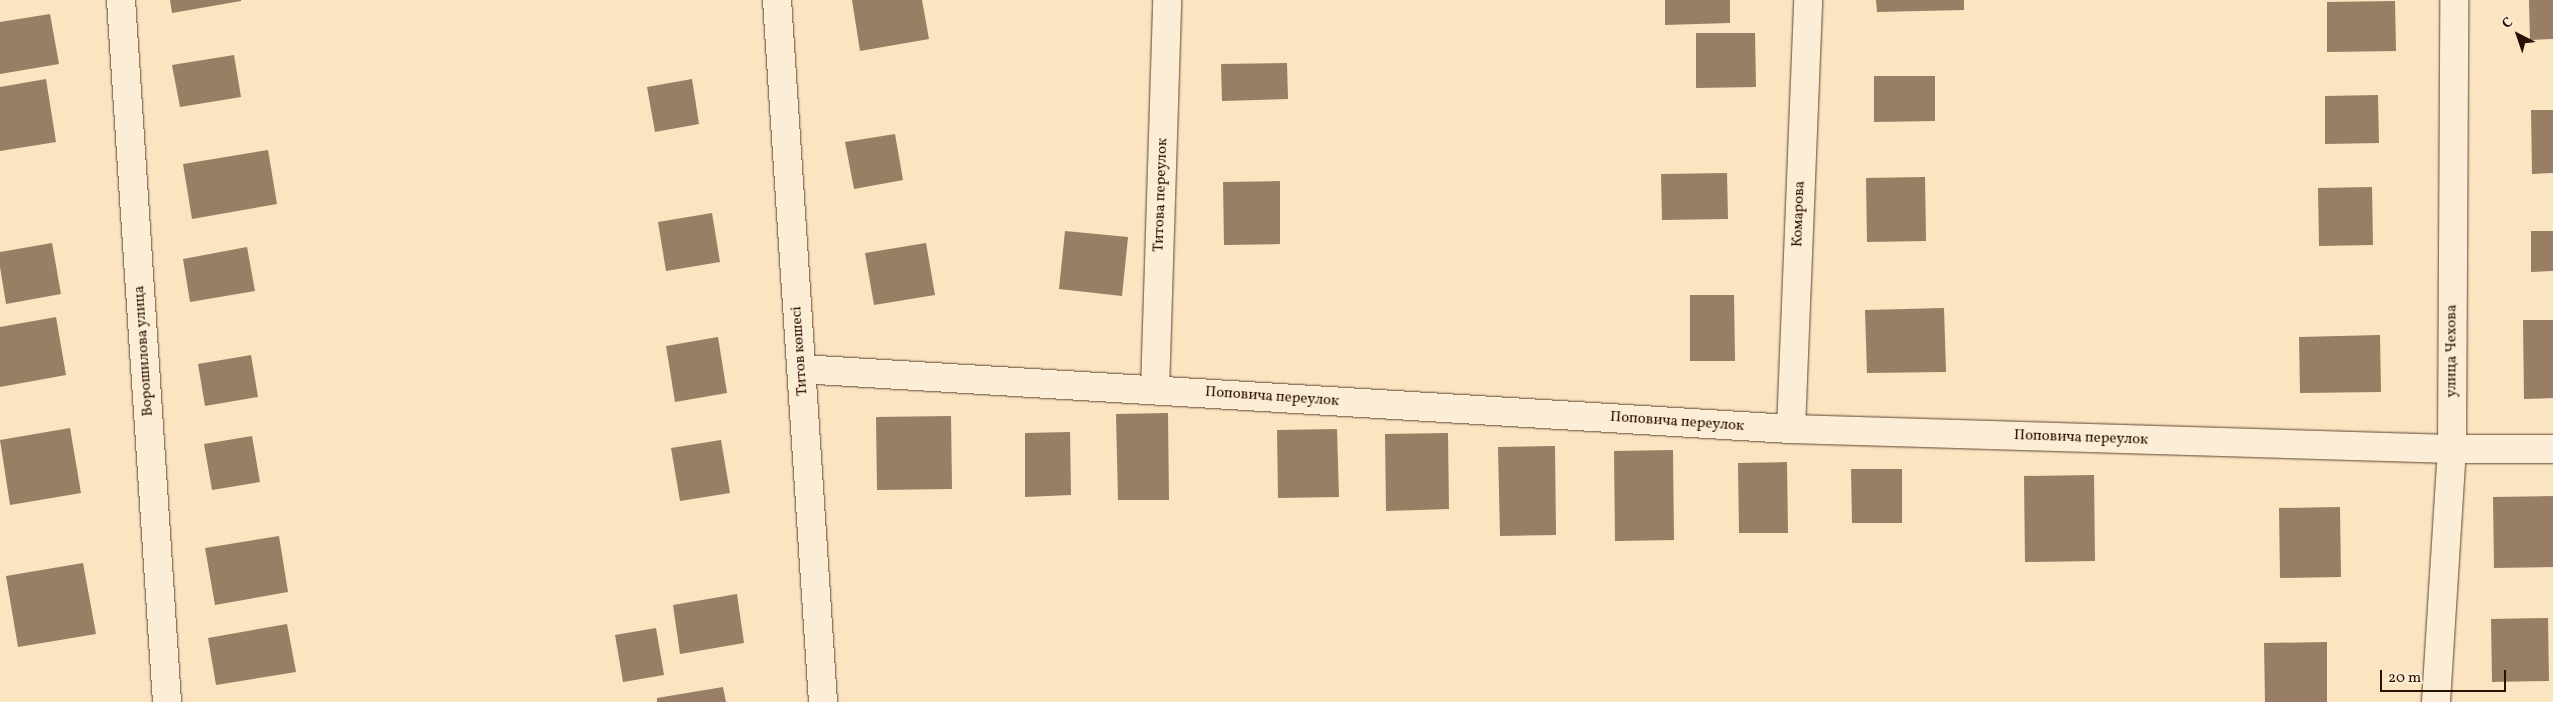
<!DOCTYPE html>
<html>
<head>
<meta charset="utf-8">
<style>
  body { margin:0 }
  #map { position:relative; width:2553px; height:702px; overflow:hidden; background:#fbe4c0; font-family:Vollkorn,serif }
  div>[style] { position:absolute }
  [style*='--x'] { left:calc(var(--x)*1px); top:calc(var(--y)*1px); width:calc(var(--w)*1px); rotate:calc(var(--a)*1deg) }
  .building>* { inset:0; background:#977e64 }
  .roads { filter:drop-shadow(0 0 1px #5f4430) drop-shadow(0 0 1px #5f4430) }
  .minor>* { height:28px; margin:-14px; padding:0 14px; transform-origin:14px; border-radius:14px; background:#fcedd6 }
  span { translate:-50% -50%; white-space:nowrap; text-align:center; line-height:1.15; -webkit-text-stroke:4.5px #fcedd6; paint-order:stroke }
  .street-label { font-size:15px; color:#2b0f00 }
  .north { position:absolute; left:2493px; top:10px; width:50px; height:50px; -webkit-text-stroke:4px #fcedd6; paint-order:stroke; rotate:319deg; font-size:14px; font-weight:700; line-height:20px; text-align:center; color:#2b0f00 }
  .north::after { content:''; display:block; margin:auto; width:18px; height:22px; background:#2b0f00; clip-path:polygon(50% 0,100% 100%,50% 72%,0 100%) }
  .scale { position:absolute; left:2380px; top:670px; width:126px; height:22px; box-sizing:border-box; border:2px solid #2b0f00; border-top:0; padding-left:6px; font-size:15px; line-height:18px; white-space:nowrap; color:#2b0f00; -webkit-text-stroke:4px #fcedd6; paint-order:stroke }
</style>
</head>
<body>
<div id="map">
  <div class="building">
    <i style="clip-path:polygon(170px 0,241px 0,241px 1px,172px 13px)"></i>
    <i style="clip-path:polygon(852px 0,922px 0,929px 39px,860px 51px)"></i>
    <i style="clip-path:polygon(1665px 0,1730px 0,1730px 23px,1665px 25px)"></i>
    <i style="clip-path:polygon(1876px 0,1964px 0,1964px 10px,1877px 12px)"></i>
    <i style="clip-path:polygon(2529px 0,2553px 0,2553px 39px,2530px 40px)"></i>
    <i style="clip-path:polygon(2395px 1px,2396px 51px,2327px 52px,2327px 2px)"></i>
    <i style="clip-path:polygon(50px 14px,59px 64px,0 74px,0 22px)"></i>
    <i style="clip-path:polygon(1696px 33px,1755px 33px,1756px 87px,1696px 88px)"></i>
    <i style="clip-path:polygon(234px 55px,241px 97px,180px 107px,172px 65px)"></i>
    <i style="clip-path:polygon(1287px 63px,1288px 99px,1222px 101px,1221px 64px)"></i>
    <i style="clip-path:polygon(1874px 76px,1935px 76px,1935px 121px,1874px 122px)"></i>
    <i style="clip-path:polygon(46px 79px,56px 142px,0 151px,0 87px)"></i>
    <i style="clip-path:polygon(692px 79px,699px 124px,655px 132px,647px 87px)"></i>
    <i style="clip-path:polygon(2378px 95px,2379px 143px,2325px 144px,2325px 96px)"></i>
    <i style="clip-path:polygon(2531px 110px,2553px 110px,2553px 173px,2532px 174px)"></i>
    <i style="clip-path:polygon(895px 134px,903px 180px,854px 189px,845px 142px)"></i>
    <i style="clip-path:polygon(268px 150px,277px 204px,192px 219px,183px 164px)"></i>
    <i style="clip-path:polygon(1727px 173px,1728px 219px,1662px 220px,1661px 174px)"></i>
    <i style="clip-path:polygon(1925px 177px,1926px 241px,1867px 242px,1866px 178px)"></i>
    <i style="clip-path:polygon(1280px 181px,1280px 244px,1224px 245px,1223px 182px)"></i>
    <i style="clip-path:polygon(2372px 187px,2373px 245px,2319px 246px,2318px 188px)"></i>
    <i style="clip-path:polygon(712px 213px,720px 262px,666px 271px,658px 222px)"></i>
    <i style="clip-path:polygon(1065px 231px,1128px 237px,1122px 296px,1059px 289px)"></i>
    <i style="clip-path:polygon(2531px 231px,2553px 231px,2553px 271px,2531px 272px)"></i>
    <i style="clip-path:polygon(52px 243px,61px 294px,6px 304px,0 267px,0 252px)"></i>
    <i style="clip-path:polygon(926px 243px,935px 295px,874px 305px,865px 253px)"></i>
    <i style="clip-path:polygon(247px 247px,255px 291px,190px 302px,183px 259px)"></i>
    <i style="clip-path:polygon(1690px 295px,1734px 295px,1735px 361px,1690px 361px)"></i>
    <i style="clip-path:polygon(1944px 308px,1946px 372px,1867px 373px,1865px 310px)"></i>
    <i style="clip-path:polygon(56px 317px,66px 375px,0 387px,0 327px)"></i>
    <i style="clip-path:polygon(2523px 320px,2553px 320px,2553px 398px,2524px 399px)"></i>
    <i style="clip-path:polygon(2380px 335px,2381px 392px,2300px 393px,2299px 337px)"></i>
    <i style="clip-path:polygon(718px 337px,727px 393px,675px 402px,666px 346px)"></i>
    <i style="clip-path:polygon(251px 355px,258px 397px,205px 406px,198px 364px)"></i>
    <i style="clip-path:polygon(1168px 413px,1169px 500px,1118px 500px,1116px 414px)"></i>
    <i style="clip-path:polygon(951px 416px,952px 489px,877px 490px,876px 417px)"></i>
    <i style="clip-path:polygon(70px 428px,81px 493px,10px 505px,0 440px)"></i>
    <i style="clip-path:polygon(1337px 429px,1339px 497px,1278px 498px,1277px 430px)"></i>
    <i style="clip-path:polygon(1070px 432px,1071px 495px,1025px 497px,1025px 433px)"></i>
    <i style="clip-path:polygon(1448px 433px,1449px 509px,1386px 511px,1385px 434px)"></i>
    <i style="clip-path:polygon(252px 436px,260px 482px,212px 490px,204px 444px)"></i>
    <i style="clip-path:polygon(721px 440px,730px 493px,680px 501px,671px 448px)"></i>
    <i style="clip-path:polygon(1555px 446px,1556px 535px,1500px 536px,1498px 447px)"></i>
    <i style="clip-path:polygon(1673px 450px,1674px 540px,1615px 541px,1614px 451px)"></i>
    <i style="clip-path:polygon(1787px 462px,1788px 533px,1739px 533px,1738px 463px)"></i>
    <i style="clip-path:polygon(1851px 469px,1902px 469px,1902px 523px,1852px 523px)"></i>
    <i style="clip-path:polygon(2094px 475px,2095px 561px,2025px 562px,2024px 476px)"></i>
    <i style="clip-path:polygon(2553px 496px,2553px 567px,2494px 568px,2493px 497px)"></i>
    <i style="clip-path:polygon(2340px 507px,2341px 577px,2280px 578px,2279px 508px)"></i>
    <i style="clip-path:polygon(279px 536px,288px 592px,215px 605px,205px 548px)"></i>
    <i style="clip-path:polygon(83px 563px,96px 634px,18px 647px,6px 576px)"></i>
    <i style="clip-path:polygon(737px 594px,744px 643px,680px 654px,673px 605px)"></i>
    <i style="clip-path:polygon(2548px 618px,2549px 681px,2492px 682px,2491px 619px)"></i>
    <i style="clip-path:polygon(287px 624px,296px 672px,216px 685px,208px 638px)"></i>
    <i style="clip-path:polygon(656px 628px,664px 675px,623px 682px,615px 635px)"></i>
    <i style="clip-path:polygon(2327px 642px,2327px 702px,2265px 702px,2264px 643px)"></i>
    <i style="clip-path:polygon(723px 687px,726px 702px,657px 702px,657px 698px)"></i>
  </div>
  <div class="roads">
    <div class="minor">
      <i style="--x:121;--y:0;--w:704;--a:86.25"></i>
      <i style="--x:777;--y:0;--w:704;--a:86.25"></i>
      <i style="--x:801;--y:369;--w:992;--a:3.47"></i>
      <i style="--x:1791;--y:429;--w:661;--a:1.73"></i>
      <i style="--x:2452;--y:449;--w:101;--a:0"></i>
      <i style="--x:1155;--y:390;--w:390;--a:-88.2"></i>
      <i style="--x:1791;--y:429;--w:429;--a:-87.7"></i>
      <i style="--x:2436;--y:702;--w:254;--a:-86.4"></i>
      <i style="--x:2452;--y:449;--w:449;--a:-89.7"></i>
    </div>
  </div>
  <div class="street-label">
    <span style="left:1161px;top:195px;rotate:-88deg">Титова переулок</span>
    <span style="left:1799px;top:214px;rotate:-88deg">Комарова</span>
    <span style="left:144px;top:351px;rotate:-94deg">Ворошилова улица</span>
    <span style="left:800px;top:351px;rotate:-94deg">Титов көшесі</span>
    <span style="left:2452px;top:351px;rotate:-90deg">улица Чехова</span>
    <span style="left:1272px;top:397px;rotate:4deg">Поповича переулок</span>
    <span style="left:1677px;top:422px;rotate:4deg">Поповича переулок</span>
    <span style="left:2081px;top:438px;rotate:2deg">Поповича переулок</span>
  </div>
  <div class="north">С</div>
  <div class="scale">20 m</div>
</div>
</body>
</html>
